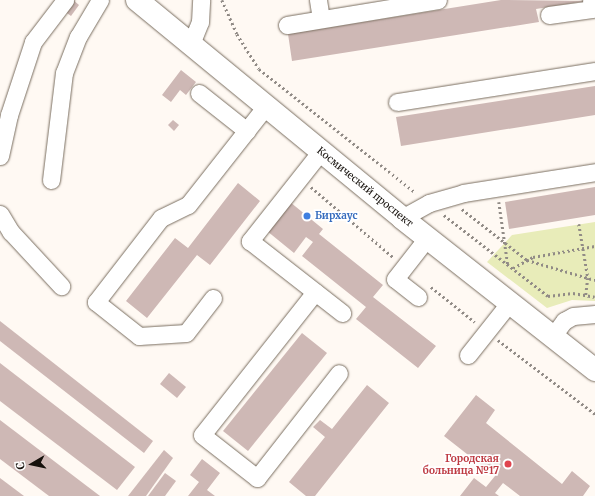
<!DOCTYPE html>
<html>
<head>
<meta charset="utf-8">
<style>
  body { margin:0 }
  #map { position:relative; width:595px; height:496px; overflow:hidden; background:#fff9f3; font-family:Merriweather,serif }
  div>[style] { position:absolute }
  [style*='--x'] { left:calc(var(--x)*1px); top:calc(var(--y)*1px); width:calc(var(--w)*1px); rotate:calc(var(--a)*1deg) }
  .green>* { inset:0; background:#e8ecb9 }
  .building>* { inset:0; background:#ceb8b5 }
  .path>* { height:2.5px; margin-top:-1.25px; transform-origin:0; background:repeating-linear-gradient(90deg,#918b86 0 2px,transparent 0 5px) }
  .roads { filter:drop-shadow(0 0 1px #7a6e60) drop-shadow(0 0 1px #7a6e60) }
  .minor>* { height:17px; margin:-8.5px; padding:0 8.5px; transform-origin:8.5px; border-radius:8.5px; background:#fff }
  .major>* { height:22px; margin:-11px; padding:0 11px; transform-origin:11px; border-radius:11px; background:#fff }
  .dots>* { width:11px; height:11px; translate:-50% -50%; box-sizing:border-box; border:2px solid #fff; border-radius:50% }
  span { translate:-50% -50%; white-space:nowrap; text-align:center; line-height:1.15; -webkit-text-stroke:3.5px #fff; paint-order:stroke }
  .street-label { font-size:10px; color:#16110c }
  .shop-label { font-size:10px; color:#366cbe; font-weight:700 }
  .left { translate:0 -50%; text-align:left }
  .health-label { font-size:10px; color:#be3a42; font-weight:700 }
  .right { translate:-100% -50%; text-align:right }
  .north { position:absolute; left:12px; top:444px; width:40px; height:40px; -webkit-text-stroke:3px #fff; paint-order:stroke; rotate:261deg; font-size:11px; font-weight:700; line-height:16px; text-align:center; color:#16110c }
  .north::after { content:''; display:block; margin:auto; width:14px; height:18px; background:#16110c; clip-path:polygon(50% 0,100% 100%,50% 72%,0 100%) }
</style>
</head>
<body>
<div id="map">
  <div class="green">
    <i style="clip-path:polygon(595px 222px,595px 301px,572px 300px,547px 308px,487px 262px,512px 235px)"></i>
  </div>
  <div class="building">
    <i style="clip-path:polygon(73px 0,79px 5px,71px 16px,64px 11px)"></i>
    <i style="clip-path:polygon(501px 0,586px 1px,536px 9px,539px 22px,292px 61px,288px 34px)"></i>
    <i style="clip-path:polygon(181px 70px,196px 82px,186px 95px,180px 90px,171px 102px,162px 95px)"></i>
    <i style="clip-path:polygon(595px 86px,595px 115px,401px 146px,396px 117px)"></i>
    <i style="clip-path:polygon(173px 120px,179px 125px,174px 131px,168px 125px)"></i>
    <i style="clip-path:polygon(238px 183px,260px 201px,210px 265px,197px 255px,147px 318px,126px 301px,175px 238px,188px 248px)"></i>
    <i style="clip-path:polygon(595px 187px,595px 215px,509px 229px,505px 202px)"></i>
    <i style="clip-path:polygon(290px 202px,323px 229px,319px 234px,383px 285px,373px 297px,436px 346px,418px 368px,356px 319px,366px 307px,302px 256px,313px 242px,306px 237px,294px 253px,267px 231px)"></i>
    <i style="clip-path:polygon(0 321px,153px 441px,144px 453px,0 341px)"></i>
    <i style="clip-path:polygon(302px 333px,327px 353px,248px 451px,223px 431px)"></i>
    <i style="clip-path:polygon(0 363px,135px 467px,117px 490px,0 401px)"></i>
    <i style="clip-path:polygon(169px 373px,186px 387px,177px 398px,160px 384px)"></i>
    <i style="clip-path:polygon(367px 385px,389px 403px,315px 496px,306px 496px,289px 482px,325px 437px,313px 427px,320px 420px,332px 429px)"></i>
    <i style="clip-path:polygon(476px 395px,495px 410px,486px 423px,562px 484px,572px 471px,590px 486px,583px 496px,520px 496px,503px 483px,495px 493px,499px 496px,460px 496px,474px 478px,486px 487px,495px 476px,444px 436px)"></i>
    <i style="clip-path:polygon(0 420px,100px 496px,49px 496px,0 459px)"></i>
    <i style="clip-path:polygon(164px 450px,173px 458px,146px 496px,128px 496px)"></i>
    <i style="clip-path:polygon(202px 459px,220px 473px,207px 490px,215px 496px,188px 496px,199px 482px,190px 475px)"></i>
    <i style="clip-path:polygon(165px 473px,176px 481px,165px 496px,148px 496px)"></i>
    <i style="clip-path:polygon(0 478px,24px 496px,0 496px)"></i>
  </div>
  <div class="path">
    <i style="--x:222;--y:0;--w:37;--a:66"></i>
    <i style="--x:237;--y:34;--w:41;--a:57.8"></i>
    <i style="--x:259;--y:69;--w:200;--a:38.3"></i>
    <i style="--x:311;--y:187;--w:109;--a:40.5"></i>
    <i style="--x:499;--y:202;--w:64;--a:81.9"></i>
    <i style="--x:462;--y:209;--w:83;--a:38.1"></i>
    <i style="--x:527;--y:260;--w:71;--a:16.4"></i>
    <i style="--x:444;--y:215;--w:132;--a:37.9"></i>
    <i style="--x:548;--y:296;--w:25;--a:-7"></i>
    <i style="--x:573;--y:293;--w:22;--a:10"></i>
    <i style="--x:579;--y:224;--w:55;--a:80.5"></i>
    <i style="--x:588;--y:278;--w:17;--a:97"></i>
    <i style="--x:513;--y:268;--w:23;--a:-29"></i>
    <i style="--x:533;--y:257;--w:63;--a:-10.1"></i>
    <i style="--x:431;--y:287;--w:56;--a:38.5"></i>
    <i style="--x:498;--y:340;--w:122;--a:37.3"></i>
  </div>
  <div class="roads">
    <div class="minor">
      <i style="--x:318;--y:0;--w:19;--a:81"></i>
      <i style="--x:549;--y:15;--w:43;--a:-7.9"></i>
      <i style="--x:592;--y:9;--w:9;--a:-96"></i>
      <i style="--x:287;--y:25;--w:153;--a:-9.4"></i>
      <i style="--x:191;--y:44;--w:24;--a:-68"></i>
      <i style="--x:200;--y:22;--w:22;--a:-87"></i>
      <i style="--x:199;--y:93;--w:61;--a:38.4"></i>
      <i style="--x:397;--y:102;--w:200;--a:-8.9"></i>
      <i style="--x:321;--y:151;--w:115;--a:128.3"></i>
      <i style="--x:250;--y:241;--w:117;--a:38"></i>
      <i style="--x:0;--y:156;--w:42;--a:-77.6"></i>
      <i style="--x:9;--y:115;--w:77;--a:-71.8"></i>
      <i style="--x:33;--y:42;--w:53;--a:-52.7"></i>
      <i style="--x:51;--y:180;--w:108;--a:-83.1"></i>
      <i style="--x:64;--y:73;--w:39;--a:-69"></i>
      <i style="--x:78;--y:37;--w:43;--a:-59.3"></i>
      <i style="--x:0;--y:214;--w:21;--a:59"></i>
      <i style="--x:11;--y:232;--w:74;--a:47.2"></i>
      <i style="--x:402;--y:218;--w:31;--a:-29"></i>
      <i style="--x:429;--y:203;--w:35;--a:-16"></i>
      <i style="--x:463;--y:193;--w:134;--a:-9"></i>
      <i style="--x:315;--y:292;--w:182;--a:128.3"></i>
      <i style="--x:202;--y:435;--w:70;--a:38"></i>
      <i style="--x:257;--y:478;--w:133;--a:-52"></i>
      <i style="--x:418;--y:297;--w:29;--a:-142"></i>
      <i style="--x:395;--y:279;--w:52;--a:-52"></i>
      <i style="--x:213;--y:298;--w:44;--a:127.6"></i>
      <i style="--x:186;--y:333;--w:47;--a:176.3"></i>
      <i style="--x:139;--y:336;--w:55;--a:-141.7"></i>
      <i style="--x:96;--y:302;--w:106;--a:-52.3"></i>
      <i style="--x:161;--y:218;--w:30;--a:-26"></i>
      <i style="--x:188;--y:205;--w:126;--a:-51.8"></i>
      <i style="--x:553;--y:336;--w:19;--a:-54"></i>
      <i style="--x:564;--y:321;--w:10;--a:-29"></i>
      <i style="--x:573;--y:316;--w:22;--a:-5"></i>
      <i style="--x:468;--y:355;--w:68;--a:-51.6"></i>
    </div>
    <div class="major">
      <i style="--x:137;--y:0;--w:343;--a:39.4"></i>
      <i style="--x:402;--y:218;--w:246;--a:38.2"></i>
    </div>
  </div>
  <div class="dots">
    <i style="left:307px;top:216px;background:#3f7fe0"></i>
    <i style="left:508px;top:464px;background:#e0444e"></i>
  </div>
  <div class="street-label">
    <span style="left:365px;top:187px;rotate:39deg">Космический проспект</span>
  </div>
  <div class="shop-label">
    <span class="left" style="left:315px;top:216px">Бирхаус</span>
  </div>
  <div class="health-label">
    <span class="right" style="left:499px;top:464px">Городская<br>больница №17</span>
  </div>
  <div class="north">С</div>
</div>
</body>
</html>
